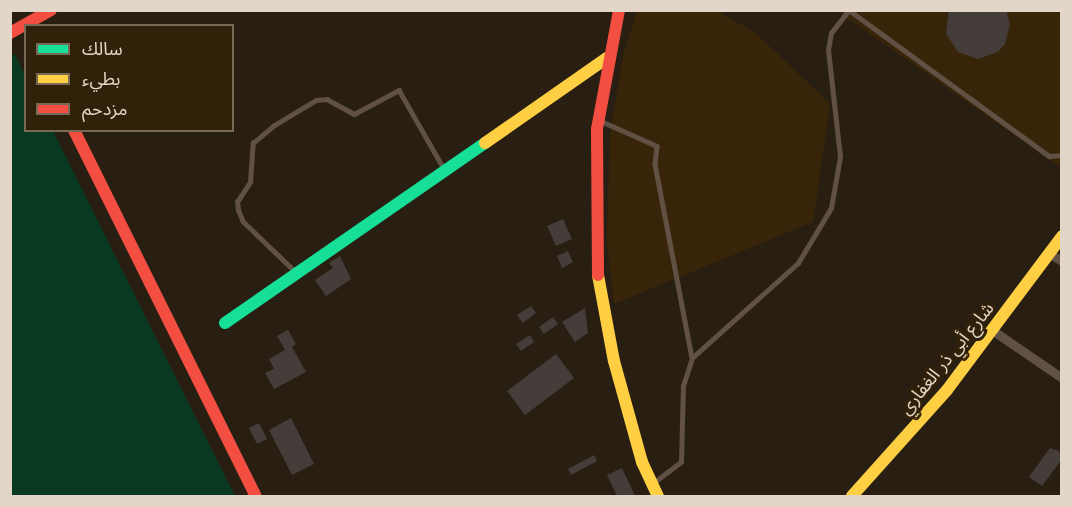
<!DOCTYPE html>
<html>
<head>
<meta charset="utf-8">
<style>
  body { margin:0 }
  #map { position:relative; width:1072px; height:507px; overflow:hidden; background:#281f12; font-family:"PT Serif","Noto Sans Arabic",serif }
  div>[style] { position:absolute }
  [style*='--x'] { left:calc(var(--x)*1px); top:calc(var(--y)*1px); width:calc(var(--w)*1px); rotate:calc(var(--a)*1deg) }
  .built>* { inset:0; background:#382408 }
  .green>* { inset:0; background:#0a3922 }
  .building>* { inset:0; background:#453d3a }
  .lane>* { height:4.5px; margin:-2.25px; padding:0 2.25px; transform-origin:2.25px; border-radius:2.25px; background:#615144 }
  .street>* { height:9px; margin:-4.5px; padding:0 4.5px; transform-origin:4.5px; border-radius:4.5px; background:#615144 }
  .fast>* { height:12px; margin:-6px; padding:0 6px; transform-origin:6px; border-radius:6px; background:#16e098 }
  .slow>* { height:12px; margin:-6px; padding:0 6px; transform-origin:6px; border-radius:6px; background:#ffcf43 }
  .jam>* { height:12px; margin:-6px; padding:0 6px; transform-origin:6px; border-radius:6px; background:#f24e42 }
  span { translate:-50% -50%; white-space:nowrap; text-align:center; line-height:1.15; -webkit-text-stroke:6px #312109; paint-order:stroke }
  .street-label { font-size:18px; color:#e1d6c8 }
  .frame { position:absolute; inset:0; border:12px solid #e1d6c8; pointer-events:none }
  .legend { position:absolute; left:24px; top:24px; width:210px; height:108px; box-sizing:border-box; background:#312109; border:2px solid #776955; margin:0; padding:8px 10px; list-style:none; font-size:18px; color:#e1d6c8 }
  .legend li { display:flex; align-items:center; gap:12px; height:30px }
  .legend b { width:30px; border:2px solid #776955 }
</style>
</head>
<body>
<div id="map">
  <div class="built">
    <i style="clip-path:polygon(637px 11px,717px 11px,756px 33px,830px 104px,813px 222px,614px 304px,607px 242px,610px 132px,624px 52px)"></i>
    <i style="clip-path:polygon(837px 11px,1061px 11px,1061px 168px)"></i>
  </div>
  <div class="green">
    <i style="clip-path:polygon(15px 54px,25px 75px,26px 130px,53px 131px,235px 496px,11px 496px,10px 56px)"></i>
  </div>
  <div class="building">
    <i style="clip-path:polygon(949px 10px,1006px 10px,1010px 24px,1005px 44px,998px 52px,978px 59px,958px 52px,946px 34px)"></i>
    <i style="clip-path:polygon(563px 219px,572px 239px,556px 246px,547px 226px)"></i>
    <i style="clip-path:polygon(568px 251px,573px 262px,562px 268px,557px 256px)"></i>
    <i style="clip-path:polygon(340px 256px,351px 279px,326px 296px,315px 280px,333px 268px,329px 263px)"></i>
    <i style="clip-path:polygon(531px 306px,536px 313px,523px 323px,517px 315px)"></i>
    <i style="clip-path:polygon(585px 308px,588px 333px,575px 342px,562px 322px)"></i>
    <i style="clip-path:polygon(553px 317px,558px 324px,544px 334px,539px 327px)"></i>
    <i style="clip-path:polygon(288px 330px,296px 344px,292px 347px,306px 372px,274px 389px,265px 373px,274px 369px,269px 359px,285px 350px,277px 336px)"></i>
    <i style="clip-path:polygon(530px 335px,534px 342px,521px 351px,516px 344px)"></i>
    <i style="clip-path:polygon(556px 354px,574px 378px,525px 415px,507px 391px)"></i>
    <i style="clip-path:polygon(291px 418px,314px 464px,292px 475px,269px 430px)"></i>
    <i style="clip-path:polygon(259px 423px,267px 439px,257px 444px,249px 428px)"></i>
    <i style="clip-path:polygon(1050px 448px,1059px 451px,1062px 459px,1042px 486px,1029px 477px)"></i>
    <i style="clip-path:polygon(594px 455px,597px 461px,571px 475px,568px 469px)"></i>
    <i style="clip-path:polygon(622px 468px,635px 496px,617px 496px,607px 475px)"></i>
  </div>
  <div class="lane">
    <i style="--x:849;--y:10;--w:248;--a:36.1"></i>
    <i style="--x:1049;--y:156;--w:13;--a:-4"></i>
    <i style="--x:601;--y:121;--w:61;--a:24.1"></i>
    <i style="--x:657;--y:146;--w:18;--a:96"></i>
    <i style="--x:655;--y:164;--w:197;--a:79.2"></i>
    <i style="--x:295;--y:272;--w:72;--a:-136.1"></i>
    <i style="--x:243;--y:222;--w:13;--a:-113"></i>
    <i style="--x:238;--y:210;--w:8;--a:-97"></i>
    <i style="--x:237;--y:202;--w:24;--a:-57"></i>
    <i style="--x:250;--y:182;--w:39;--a:-86"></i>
    <i style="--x:253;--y:143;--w:26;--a:-40"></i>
    <i style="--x:273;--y:126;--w:50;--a:-31.2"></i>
    <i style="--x:316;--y:100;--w:11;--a:-5"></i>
    <i style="--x:327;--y:99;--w:31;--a:29"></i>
    <i style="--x:354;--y:114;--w:51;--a:-28.1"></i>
    <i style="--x:399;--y:90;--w:91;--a:60.3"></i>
    <i style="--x:653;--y:483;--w:35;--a:-37"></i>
    <i style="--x:681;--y:462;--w:76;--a:-88.5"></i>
    <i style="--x:683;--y:386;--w:29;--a:-72"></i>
    <i style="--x:692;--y:358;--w:142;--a:-41.9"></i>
    <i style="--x:798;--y:263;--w:64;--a:-59"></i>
    <i style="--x:831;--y:208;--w:52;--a:-80"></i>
    <i style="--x:840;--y:157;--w:108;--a:-96.4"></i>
    <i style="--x:828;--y:50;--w:17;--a:-80"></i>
    <i style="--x:831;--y:33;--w:29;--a:-52"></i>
  </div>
  <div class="street">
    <i style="--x:1050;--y:254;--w:14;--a:30"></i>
    <i style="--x:992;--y:330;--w:85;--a:34.4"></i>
  </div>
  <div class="fast">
    <i style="--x:225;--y:323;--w:316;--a:-34.7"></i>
  </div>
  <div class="slow">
    <i style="--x:485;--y:143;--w:149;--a:-34.9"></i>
    <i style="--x:598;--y:275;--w:87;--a:79.5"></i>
    <i style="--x:614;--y:361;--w:105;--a:74.5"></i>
    <i style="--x:642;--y:462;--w:38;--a:65"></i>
    <i style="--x:852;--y:496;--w:142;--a:-48.1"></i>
    <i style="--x:947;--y:390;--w:192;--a:-53.2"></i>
  </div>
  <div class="jam">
    <i style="--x:10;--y:33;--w:47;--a:-29.3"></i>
    <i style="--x:74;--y:130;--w:409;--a:63.6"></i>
    <i style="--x:598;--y:275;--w:146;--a:-90.4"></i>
    <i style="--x:597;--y:129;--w:121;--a:-79.5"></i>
  </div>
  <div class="street-label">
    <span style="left:946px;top:358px;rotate:-51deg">شارع أبي ذر الغفاري</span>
  </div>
  <div class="frame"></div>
  <ul class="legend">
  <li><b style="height:8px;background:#16e098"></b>سالك</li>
  <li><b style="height:8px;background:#ffcf43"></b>بطيء</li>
  <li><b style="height:8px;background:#f24e42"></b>مزدحم</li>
  </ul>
</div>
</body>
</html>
